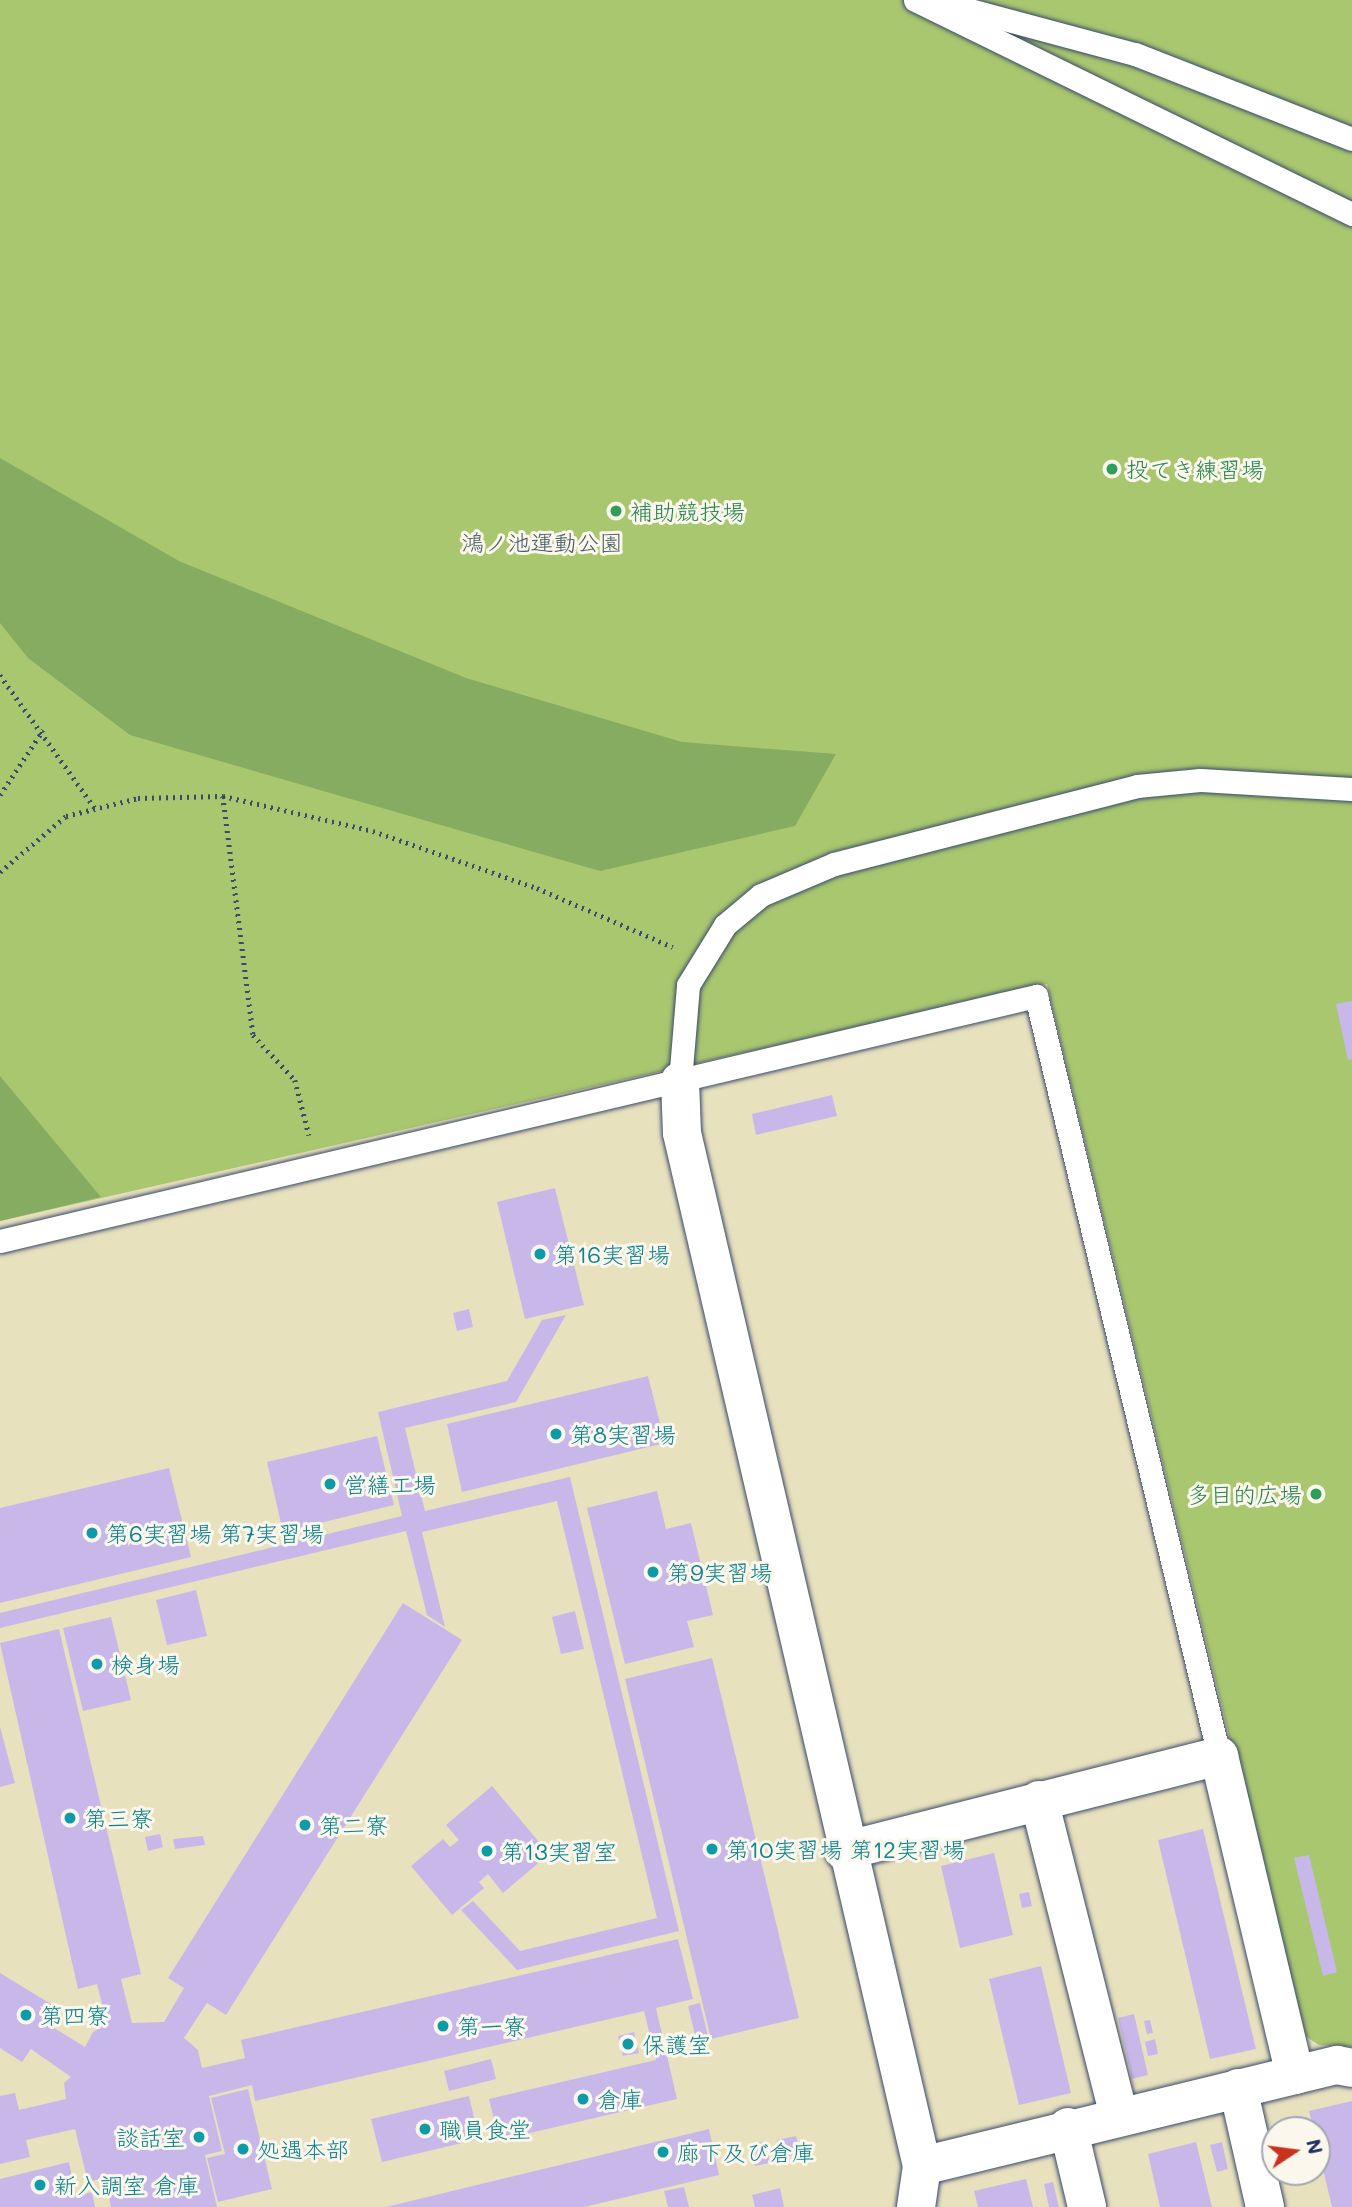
<!DOCTYPE html>
<html>
<head>
<meta charset="utf-8">
<style>
  body { margin:0 }
  #map { position:relative; width:1352px; height:2207px; overflow:hidden; background:#e8e1be; font-family:Mali,"Klee One",sans-serif }
  div>[style] { position:absolute }
  [style*='--x'] { left:calc(var(--x)*1px); top:calc(var(--y)*1px); width:calc(var(--w)*1px); rotate:calc(var(--a)*1deg) }
  .green>* { inset:0; background:#a9c76f }
  .forest>* { inset:0; background:#86ac62 }
  .building>* { inset:0; background:#c8b8ea }
  .path>* { height:4.5px; margin-top:-2.25px; transform-origin:0; background:repeating-linear-gradient(90deg,#3a4a6c 0 2px,transparent 0 7px) }
  .roads { filter:drop-shadow(0 0 2px #3a4a6c) drop-shadow(0 0 2px #3a4a6c) }
  .service>* { height:23px; margin:-11.5px; padding:0 11.5px; transform-origin:11.5px; border-radius:11.5px; background:#fff }
  .minor>* { height:38px; margin:-19px; padding:0 19px; transform-origin:19px; border-radius:19px; background:#fff }
  .dots>* { width:19px; height:19px; translate:-50% -50%; box-sizing:border-box; border:4px solid #fbf7ec; border-radius:50% }
  span { translate:-50% -50%; white-space:nowrap; text-align:center; line-height:1.15; -webkit-text-stroke:6px #fbf7ec; paint-order:stroke }
  .leisure-label { font-size:23px; color:#27864d }
  .left { translate:0 -50%; text-align:left }
  .right { translate:-100% -50%; text-align:right }
  .park-label { font-size:23px; color:#465d63 }
  .culture-label { font-size:23px; color:#0d838f }
  .north { position:absolute; left:1261px; top:2116px; width:70px; height:70px; box-sizing:border-box; background:#fbf7ec; border:2px solid #a1a7b3; border-radius:50%; rotate:77deg; font-size:19px; font-weight:700; line-height:28px; text-align:center; color:#1b2f5e }
  .north::after { content:''; display:block; margin:auto; width:24px; height:32px; background:#c8321e; clip-path:polygon(50% 0,100% 100%,50% 72%,0 100%) }
</style>
</head>
<body>
<div id="map">
  <div class="green">
    <i style="clip-path:polygon(0 0,1352px 0,1352px 2047px,1319px 2045px,1301px 2033px,1047px 984px,0 1221px)"></i>
  </div>
  <div class="forest">
    <i style="clip-path:polygon(0 458px,179px 561px,466px 678px,682px 742px,836px 754px,795px 826px,600px 871px,130px 735px,28px 658px,0 623px)"></i>
    <i style="clip-path:polygon(0 1076px,101px 1197px,0 1221px)"></i>
  </div>
  <div class="building">
    <i style="clip-path:polygon(1352px 1001px,1352px 1059px,1348px 1060px,1336px 1004px)"></i>
    <i style="clip-path:polygon(832px 1095px,837px 1116px,756px 1135px,752px 1114px)"></i>
    <i style="clip-path:polygon(555px 1188px,584px 1305px,525px 1319px,497px 1202px)"></i>
    <i style="clip-path:polygon(469px 1309px,473px 1327px,457px 1331px,453px 1313px)"></i>
    <i style="clip-path:polygon(566px 1315px,516px 1402px,405px 1428px,425px 1511px,570px 1477px,679px 1931px,517px 1970px,461px 1910px,473px 1901px,520px 1951px,657px 1918px,557px 1501px,422px 1532px,445px 1627px,427px 1615px,406px 1531px,0 1628px,0 1613px,402px 1516px,378px 1412px,507px 1381px,542px 1320px)"></i>
    <i style="clip-path:polygon(648px 1376px,665px 1443px,462px 1492px,447px 1424px)"></i>
    <i style="clip-path:polygon(377px 1436px,394px 1505px,283px 1532px,267px 1462px)"></i>
    <i style="clip-path:polygon(169px 1468px,191px 1557px,0 1603px,0 1508px)"></i>
    <i style="clip-path:polygon(657px 1491px,666px 1529px,691px 1523px,713px 1615px,687px 1621px,694px 1647px,625px 1664px,587px 1508px)"></i>
    <i style="clip-path:polygon(196px 1590px,207px 1636px,167px 1645px,156px 1600px)"></i>
    <i style="clip-path:polygon(403px 1603px,462px 1640px,226px 2015px,207px 2003px,184px 2038px,198px 2050px,202px 2068px,245px 2058px,241px 2040px,678px 1939px,693px 1999px,656px 2008px,677px 2099px,499px 2140px,489px 2099px,656px 2060px,644px 2011px,255px 2101px,252px 2085px,209px 2096px,222px 2151px,205px 2155px,217px 2207px,111px 2207px,104px 2178px,88px 2182px,75px 2129px,26px 2140px,30px 2157px,0 2164px,0 2096px,15px 2093px,19px 2110px,66px 2099px,64px 2083px,71px 2077px,31px 2049px,22px 2062px,0 2048px,0 1973px,56px 2007px,46px 2023px,85px 2047px,93px 2032px,107px 2024px,97px 1984px,78px 1989px,0 1643px,59px 1629px,141px 1974px,121px 1979px,132px 2023px,164px 2022px,184px 1988px,168px 1978px)"></i>
    <i style="clip-path:polygon(575px 1611px,584px 1649px,561px 1654px,552px 1617px)"></i>
    <i style="clip-path:polygon(111px 1617px,131px 1700px,83px 1711px,63px 1628px)"></i>
    <i style="clip-path:polygon(712px 1658px,799px 2018px,711px 2039px,625px 1679px)"></i>
    <i style="clip-path:polygon(0 1727px,15px 1783px,0 1787px)"></i>
    <i style="clip-path:polygon(492px 1786px,549px 1854px,503px 1893px,488px 1874px,479px 1882px,484px 1888px,452px 1915px,411px 1866px,443px 1839px,450px 1847px,459px 1840px,446px 1825px)"></i>
    <i style="clip-path:polygon(1203px 1829px,1256px 2049px,1210px 2059px,1158px 1840px)"></i>
    <i style="clip-path:polygon(160px 1834px,163px 1847px,148px 1851px,145px 1837px)"></i>
    <i style="clip-path:polygon(203px 1836px,205px 1845px,175px 1849px,173px 1839px)"></i>
    <i style="clip-path:polygon(994px 1853px,1013px 1935px,960px 1948px,941px 1866px)"></i>
    <i style="clip-path:polygon(1309px 1855px,1337px 1972px,1323px 1976px,1294px 1858px)"></i>
    <i style="clip-path:polygon(1029px 1892px,1032px 1906px,1022px 1908px,1019px 1894px)"></i>
    <i style="clip-path:polygon(1041px 1966px,1071px 2093px,1019px 2105px,989px 1979px)"></i>
    <i style="clip-path:polygon(700px 2003px,709px 2040px,697px 2043px,688px 2006px)"></i>
    <i style="clip-path:polygon(1134px 2014px,1148px 2075px,1132px 2079px,1118px 2018px)"></i>
    <i style="clip-path:polygon(1150px 2020px,1153px 2033px,1147px 2034px,1144px 2021px)"></i>
    <i style="clip-path:polygon(634px 2032px,639px 2053px,623px 2056px,618px 2036px)"></i>
    <i style="clip-path:polygon(1155px 2039px,1158px 2054px,1148px 2056px,1145px 2042px)"></i>
    <i style="clip-path:polygon(491px 2059px,496px 2079px,449px 2091px,444px 2071px)"></i>
    <i style="clip-path:polygon(248px 2089px,272px 2189px,218px 2202px,207px 2158px,225px 2154px,211px 2098px)"></i>
    <i style="clip-path:polygon(469px 2096px,479px 2139px,382px 2162px,371px 2119px)"></i>
    <i style="clip-path:polygon(1352px 2101px,1352px 2207px,1332px 2207px,1309px 2111px)"></i>
    <i style="clip-path:polygon(709px 2129px,719px 2175px,584px 2207px,386px 2207px)"></i>
    <i style="clip-path:polygon(796px 2136px,800px 2153px,781px 2158px,777px 2140px)"></i>
    <i style="clip-path:polygon(766px 2141px,770px 2163px,755px 2166px,750px 2145px)"></i>
    <i style="clip-path:polygon(1196px 2142px,1212px 2207px,1160px 2207px,1148px 2154px)"></i>
    <i style="clip-path:polygon(1222px 2142px,1228px 2169px,1217px 2172px,1210px 2145px)"></i>
    <i style="clip-path:polygon(69px 2162px,76px 2196px,92px 2192px,95px 2207px,0 2207px,0 2179px)"></i>
    <i style="clip-path:polygon(1026px 2179px,1033px 2207px,978px 2207px,974px 2191px)"></i>
    <i style="clip-path:polygon(1053px 2182px,1059px 2207px,1049px 2207px,1044px 2184px)"></i>
    <i style="clip-path:polygon(684px 2187px,689px 2207px,668px 2207px,664px 2191px)"></i>
    <i style="clip-path:polygon(780px 2188px,784px 2207px,755px 2207px,752px 2195px)"></i>
  </div>
  <div class="path">
    <i style="--x:0;--y:675;--w:163;--a:54.5"></i>
    <i style="--x:0;--y:795;--w:78;--a:-56.5"></i>
    <i style="--x:223;--y:796;--w:241;--a:82.8"></i>
    <i style="--x:253;--y:1035;--w:62;--a:47"></i>
    <i style="--x:295;--y:1080;--w:57;--a:75.7"></i>
    <i style="--x:0;--y:872;--w:87;--a:-40.3"></i>
    <i style="--x:66;--y:816;--w:74;--a:-14"></i>
    <i style="--x:138;--y:798;--w:85;--a:-1.3"></i>
    <i style="--x:223;--y:796;--w:154;--a:13.1"></i>
    <i style="--x:373;--y:831;--w:174;--a:19.2"></i>
    <i style="--x:537;--y:888;--w:148;--a:23.5"></i>
  </div>
  <div class="roads">
    <div class="service">
      <i style="--x:915;--y:0;--w:487;--a:26.1"></i>
      <i style="--x:944;--y:3;--w:198;--a:15"></i>
      <i style="--x:1135;--y:54;--w:233;--a:21.4"></i>
      <i style="--x:680;--y:1081;--w:96;--a:-85.2"></i>
      <i style="--x:688;--y:985;--w:70;--a:-58.3"></i>
      <i style="--x:725;--y:925;--w:47;--a:-39.8"></i>
      <i style="--x:761;--y:895;--w:79;--a:-23"></i>
      <i style="--x:834;--y:864;--w:313;--a:-14.4"></i>
      <i style="--x:1137;--y:786;--w:63;--a:-5.4"></i>
      <i style="--x:1200;--y:780;--w:152;--a:3.4"></i>
      <i style="--x:0;--y:1241;--w:1065;--a:-13.31"></i>
      <i style="--x:1036;--y:996;--w:782;--a:76.46"></i>
    </div>
    <div class="minor">
      <i style="--x:680;--y:1081;--w:52;--a:87.8"></i>
      <i style="--x:682;--y:1133;--w:1061;--a:76.92"></i>
      <i style="--x:922;--y:2166;--w:41;--a:98.3"></i>
      <i style="--x:1039;--y:1800;--w:326;--a:75.8"></i>
      <i style="--x:844;--y:1851;--w:387;--a:-14.2"></i>
      <i style="--x:1219;--y:1756;--w:328;--a:76.6"></i>
      <i style="--x:1238;--y:2088;--w:122;--a:77.2"></i>
      <i style="--x:1068;--y:2127;--w:82;--a:76.6"></i>
      <i style="--x:922;--y:2166;--w:427;--a:-13.7"></i>
      <i style="--x:1337;--y:2065;--w:15;--a:11"></i>
    </div>
  </div>
  <div class="dots">
    <i style="left:1112px;top:469px;background:#2e9e5b"></i>
    <i style="left:616px;top:511px;background:#2e9e5b"></i>
    <i style="left:540px;top:1254px;background:#0f9aa8"></i>
    <i style="left:556px;top:1434px;background:#0f9aa8"></i>
    <i style="left:330px;top:1484px;background:#0f9aa8"></i>
    <i style="left:1316px;top:1494px;background:#2e9e5b"></i>
    <i style="left:92px;top:1533px;background:#0f9aa8"></i>
    <i style="left:653px;top:1572px;background:#0f9aa8"></i>
    <i style="left:97px;top:1664px;background:#0f9aa8"></i>
    <i style="left:70px;top:1818px;background:#0f9aa8"></i>
    <i style="left:305px;top:1825px;background:#0f9aa8"></i>
    <i style="left:712px;top:1849px;background:#0f9aa8"></i>
    <i style="left:487px;top:1851px;background:#0f9aa8"></i>
    <i style="left:26px;top:2015px;background:#0f9aa8"></i>
    <i style="left:443px;top:2026px;background:#0f9aa8"></i>
    <i style="left:628px;top:2044px;background:#0f9aa8"></i>
    <i style="left:583px;top:2099px;background:#0f9aa8"></i>
    <i style="left:425px;top:2129px;background:#0f9aa8"></i>
    <i style="left:199px;top:2137px;background:#0f9aa8"></i>
    <i style="left:243px;top:2149px;background:#0f9aa8"></i>
    <i style="left:663px;top:2152px;background:#0f9aa8"></i>
    <i style="left:40px;top:2185px;background:#0f9aa8"></i>
  </div>
  <div class="leisure-label">
    <span class="left" style="left:1126px;top:469px">投てき練習場</span>
    <span class="left" style="left:630px;top:511px">補助競技場</span>
    <span class="right" style="left:1302px;top:1494px">多目的広場</span>
  </div>
  <div class="park-label">
    <span style="left:542px;top:542px">鴻ノ池運動公園</span>
  </div>
  <div class="culture-label">
    <span class="left" style="left:554px;top:1254px">第16実習場</span>
    <span class="left" style="left:570px;top:1434px">第8実習場</span>
    <span class="left" style="left:344px;top:1484px">営繕工場</span>
    <span class="left" style="left:106px;top:1533px">第6実習場 第7実習場</span>
    <span class="left" style="left:667px;top:1572px">第9実習場</span>
    <span class="left" style="left:111px;top:1664px">検身場</span>
    <span class="left" style="left:84px;top:1818px">第三寮</span>
    <span class="left" style="left:319px;top:1825px">第二寮</span>
    <span class="left" style="left:726px;top:1849px">第10実習場 第12実習場</span>
    <span class="left" style="left:501px;top:1851px">第13実習室</span>
    <span class="left" style="left:40px;top:2015px">第四寮</span>
    <span class="left" style="left:457px;top:2026px">第一寮</span>
    <span class="left" style="left:642px;top:2044px">保護室</span>
    <span class="left" style="left:597px;top:2099px">倉庫</span>
    <span class="left" style="left:439px;top:2129px">職員食堂</span>
    <span class="right" style="left:185px;top:2137px">談話室</span>
    <span class="left" style="left:257px;top:2149px">処遇本部</span>
    <span class="left" style="left:677px;top:2152px">廊下及び倉庫</span>
    <span class="left" style="left:54px;top:2185px">新入調室 倉庫</span>
  </div>
  <div class="north">N</div>
</div>
</body>
</html>
